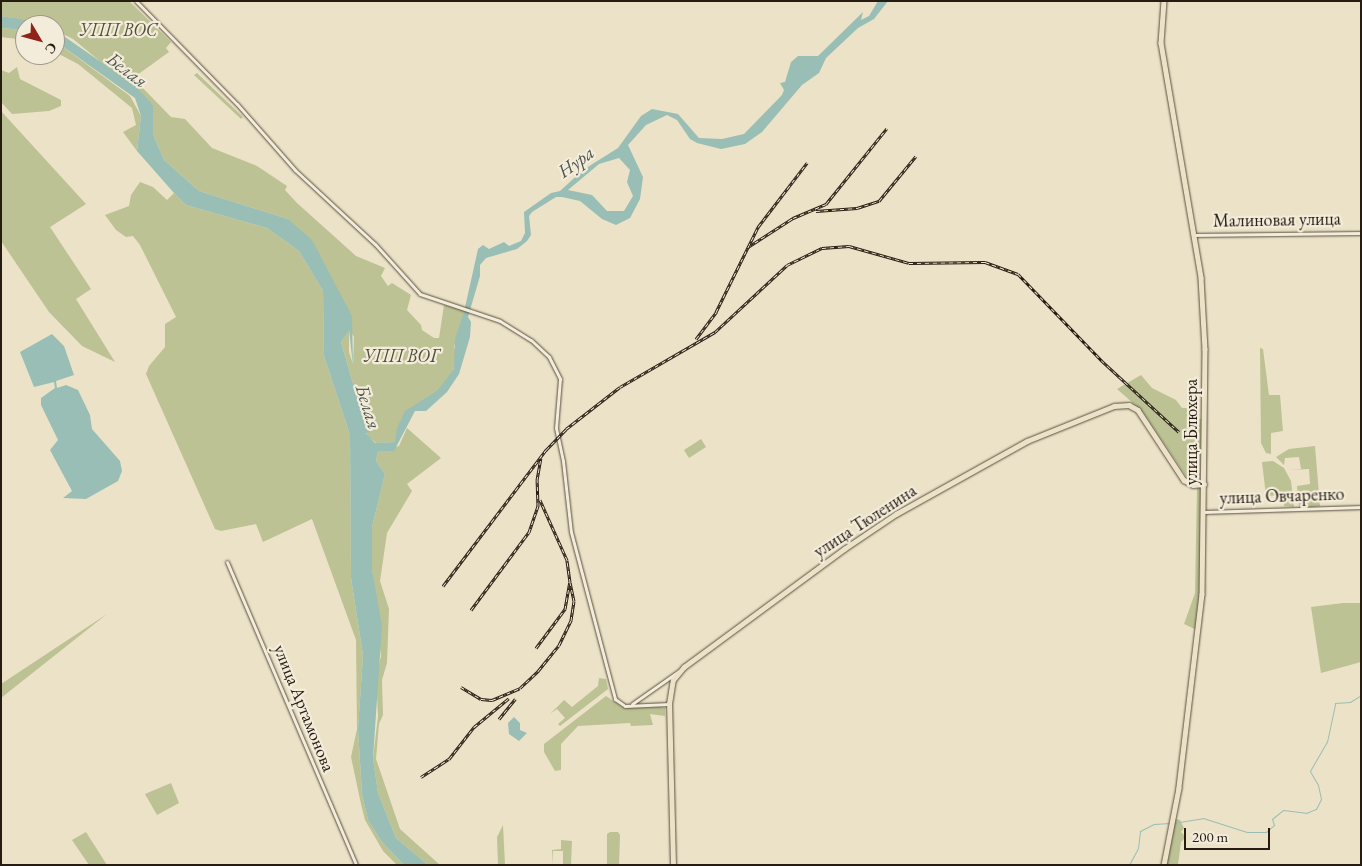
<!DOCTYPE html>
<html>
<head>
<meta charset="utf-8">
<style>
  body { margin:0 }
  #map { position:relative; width:1362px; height:866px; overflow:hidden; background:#ece2c7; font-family:"EB Garamond",serif }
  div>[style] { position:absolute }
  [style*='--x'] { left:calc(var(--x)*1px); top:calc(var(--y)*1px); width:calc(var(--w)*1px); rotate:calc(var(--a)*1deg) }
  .green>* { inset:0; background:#bcc293 }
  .water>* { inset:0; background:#99beb5 }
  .stream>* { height:1px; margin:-0.5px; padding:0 0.5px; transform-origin:0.5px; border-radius:0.5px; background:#99beb5 }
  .roads { filter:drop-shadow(0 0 1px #584e3f) drop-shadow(0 0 1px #584e3f) }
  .minor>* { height:3px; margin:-1.5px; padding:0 1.5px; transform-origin:1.5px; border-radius:1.5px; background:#f3ecdb }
  .major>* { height:4.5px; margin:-2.25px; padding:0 2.25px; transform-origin:2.25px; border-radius:2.25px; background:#ece2c7 }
  .rail>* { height:3px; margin-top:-1.5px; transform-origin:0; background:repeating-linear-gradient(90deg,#f3ecdb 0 4px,#261c12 0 8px); box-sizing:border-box; border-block:1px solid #261c12 }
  span { translate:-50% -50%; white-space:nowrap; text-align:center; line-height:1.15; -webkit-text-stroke:4.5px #f3ecdb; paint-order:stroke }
  .park-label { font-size:18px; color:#534e39; font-style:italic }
  .street-label { font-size:18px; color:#261c12 }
  .water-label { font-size:19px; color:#4e554b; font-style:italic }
  .frame { position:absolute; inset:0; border:2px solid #261c12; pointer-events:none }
  .north { position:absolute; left:15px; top:15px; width:50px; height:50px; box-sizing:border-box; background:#f3ecdb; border:1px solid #a1998b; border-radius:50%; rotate:127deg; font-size:14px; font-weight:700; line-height:20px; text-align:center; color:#261c12 }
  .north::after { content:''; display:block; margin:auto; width:18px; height:22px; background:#8f2418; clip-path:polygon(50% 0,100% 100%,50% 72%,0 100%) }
  .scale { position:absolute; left:1184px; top:828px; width:86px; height:22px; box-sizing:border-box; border:2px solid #261c12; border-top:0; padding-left:6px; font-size:15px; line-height:18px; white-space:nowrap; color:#261c12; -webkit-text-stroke:4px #f3ecdb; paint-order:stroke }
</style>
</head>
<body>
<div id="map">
  <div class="green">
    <i style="clip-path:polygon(1px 1px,129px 1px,171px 42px,166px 48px,169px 52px,133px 78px,171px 117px,185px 119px,212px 148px,257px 166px,287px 186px,285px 190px,297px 203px,356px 256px,385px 268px,381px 276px,388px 286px,392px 283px,411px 295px,407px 310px,421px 325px,422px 330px,434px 338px,439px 338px,444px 305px,465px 310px,454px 347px,457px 354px,453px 372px,436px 396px,413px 406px,396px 442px,376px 443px,368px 436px,366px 432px,371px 432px,363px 418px,341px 342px,349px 329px,349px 352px,353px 364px,354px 337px,288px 219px,199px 191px,164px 160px,153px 134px,153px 105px,73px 39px,55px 30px,55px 25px,1px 16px)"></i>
    <i style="clip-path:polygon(1px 28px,25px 30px,25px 40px,1px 37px)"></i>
    <i style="clip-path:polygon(55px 41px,130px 96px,141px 116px,137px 151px,123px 132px,136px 125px,132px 108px,78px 64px,55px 52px)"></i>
    <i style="clip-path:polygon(17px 67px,20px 79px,61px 100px,61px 106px,49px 111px,12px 114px,1px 102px,1px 70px,9px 73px)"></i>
    <i style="clip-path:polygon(197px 73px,243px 117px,241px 119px,194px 75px)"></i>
    <i style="clip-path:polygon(1px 111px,86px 204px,50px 227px,91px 289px,76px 299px,115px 362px,82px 346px,49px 312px,1px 241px)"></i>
    <i style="clip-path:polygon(140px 182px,153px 187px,167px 200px,174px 193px,186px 205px,267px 228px,299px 251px,323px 291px,324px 356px,350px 435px,351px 578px,363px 655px,358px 729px,362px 794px,368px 820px,382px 842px,404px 865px,397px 865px,383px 851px,365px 820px,361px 804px,351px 757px,357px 729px,356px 640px,312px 519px,263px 542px,256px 524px,221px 531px,215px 529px,146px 374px,149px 366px,165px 347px,165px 324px,176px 317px,140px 245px,133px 236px,126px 237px,116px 230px,105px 215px,129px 206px,131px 195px)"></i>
    <i style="clip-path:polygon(1260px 348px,1263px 349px,1269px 395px,1280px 395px,1283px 431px,1271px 433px,1271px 454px,1266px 453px,1261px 443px)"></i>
    <i style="clip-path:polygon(1141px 375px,1152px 388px,1176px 400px,1182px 408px,1191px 408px,1192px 419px,1202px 419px,1200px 482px,1188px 479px,1143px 412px,1117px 389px)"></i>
    <i style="clip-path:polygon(407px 428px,441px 458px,407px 484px,412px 491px,387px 533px,380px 581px,389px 609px,387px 663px,382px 680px,383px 715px,379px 724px,376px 759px,400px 829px,440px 865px,428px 865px,396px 838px,378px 793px,373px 758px,378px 716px,376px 677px,381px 656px,372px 570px,372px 527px,385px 474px,376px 461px,378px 451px,399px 446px)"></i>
    <i style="clip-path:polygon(701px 439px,706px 447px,689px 458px,684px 450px)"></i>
    <i style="clip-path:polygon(1315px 446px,1320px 506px,1299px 509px,1297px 486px,1310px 484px,1309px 469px,1288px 470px,1301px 469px,1299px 457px,1285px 458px,1284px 465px,1276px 457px,1289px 449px)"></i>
    <i style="clip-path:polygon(1273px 461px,1284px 468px,1291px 481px,1294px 507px,1284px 506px,1284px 495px,1266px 496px,1262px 462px)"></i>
    <i style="clip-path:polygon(1197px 487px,1202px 488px,1200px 596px,1197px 630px,1184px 624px,1195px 593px)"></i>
    <i style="clip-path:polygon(1343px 603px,1361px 603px,1361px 662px,1321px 673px,1311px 607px)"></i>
    <i style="clip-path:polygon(107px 614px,1px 698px,1px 684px)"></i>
    <i style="clip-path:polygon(599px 678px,606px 679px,608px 689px,560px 726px,558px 724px,565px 718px,557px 709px,550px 714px,564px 700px,572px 707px,598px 686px)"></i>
    <i style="clip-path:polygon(606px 696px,624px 708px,661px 707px,665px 708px,665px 716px,650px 714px,653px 725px,631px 726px,630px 723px,578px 726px,561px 744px,561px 770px,555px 771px,544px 752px,544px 744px)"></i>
    <i style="clip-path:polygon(171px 783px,179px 803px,157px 815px,145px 794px)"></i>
    <i style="clip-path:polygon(1175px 819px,1180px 820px,1184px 828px,1181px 832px,1186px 837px,1181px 842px,1178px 865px,1167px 865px)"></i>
    <i style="clip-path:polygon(503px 825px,505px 865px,498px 865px,497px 837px)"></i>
    <i style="clip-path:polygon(86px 832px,107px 865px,89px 865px,72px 840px)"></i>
    <i style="clip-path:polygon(610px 832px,618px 832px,620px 835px,619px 865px,607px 864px,607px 834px)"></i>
    <i style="clip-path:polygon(561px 840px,572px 841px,571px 865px,563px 865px,563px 851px,553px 851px,553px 865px,552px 850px,561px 849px)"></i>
  </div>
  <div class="water">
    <i style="clip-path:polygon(evenodd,878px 1px,888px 1px,874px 19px,858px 28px,826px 58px,819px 73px,802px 85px,762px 132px,745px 144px,721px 149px,697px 143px,690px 139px,677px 120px,667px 115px,646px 125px,628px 145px,643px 177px,640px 199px,630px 218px,616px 225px,602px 219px,580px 201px,562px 197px,556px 197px,532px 212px,529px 216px,531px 235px,527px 241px,517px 249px,486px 258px,480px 265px,480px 276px,468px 317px,471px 322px,470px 337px,459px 374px,447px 392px,426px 411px,415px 411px,394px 451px,378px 451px,376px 461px,385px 474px,372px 527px,372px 570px,382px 626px,373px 758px,378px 793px,396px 838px,428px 865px,404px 865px,382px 842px,368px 820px,362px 794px,358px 729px,363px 655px,351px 578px,350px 435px,324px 356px,323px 291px,299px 251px,267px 228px,186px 205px,174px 193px,137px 151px,141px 116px,135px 98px,55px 41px,55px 30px,134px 85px,153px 105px,153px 134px,164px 160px,199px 191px,288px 219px,312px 240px,352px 316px,353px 366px,349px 330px,341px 342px,363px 418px,371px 432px,366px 433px,375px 443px,395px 442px,397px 428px,405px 411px,437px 391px,454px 369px,455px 339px,464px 312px,478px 249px,483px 245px,489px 249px,504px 242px,509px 246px,521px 241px,525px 233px,524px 212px,551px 193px,560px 191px,583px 170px,618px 148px,641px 116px,652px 109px,678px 114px,699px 138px,722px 139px,744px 134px,782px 95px,784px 90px,780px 83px,785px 82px,791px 62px,798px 56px,818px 56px,863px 12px,861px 20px,869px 16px,878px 1px,619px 158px,630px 170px,627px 182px,633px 196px,624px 211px,607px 211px,592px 195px,568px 190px,599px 164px,619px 158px)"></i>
    <i style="clip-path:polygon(1px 16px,41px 22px,46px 25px,25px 25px,25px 30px,1px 28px)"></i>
    <i style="clip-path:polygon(52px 334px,64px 346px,74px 375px,56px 381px,57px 388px,66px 385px,78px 390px,90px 415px,92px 429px,120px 461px,122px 471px,118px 481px,86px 499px,63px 498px,72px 491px,50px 450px,58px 440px,41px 405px,41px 398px,55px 388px,54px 382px,34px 387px,20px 352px)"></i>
    <i style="clip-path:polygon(514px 717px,520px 723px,520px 730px,527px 733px,519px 741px,509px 734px,508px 723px)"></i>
  </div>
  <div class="stream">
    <i style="--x:1173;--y:823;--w:30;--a:-9"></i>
    <i style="--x:1203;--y:818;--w:46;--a:17.7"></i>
    <i style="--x:1247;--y:832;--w:19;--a:0"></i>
    <i style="--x:1266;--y:832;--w:11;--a:-41"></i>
    <i style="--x:1274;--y:825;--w:6;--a:-108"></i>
    <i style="--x:1272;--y:819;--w:14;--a:-39"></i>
    <i style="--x:1283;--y:810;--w:23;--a:7"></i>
    <i style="--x:1306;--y:813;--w:11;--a:-22"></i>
    <i style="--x:1316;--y:809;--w:11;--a:-63"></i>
    <i style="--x:1321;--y:799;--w:14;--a:-102"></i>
    <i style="--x:1318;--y:785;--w:16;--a:-120"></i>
    <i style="--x:1310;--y:771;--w:34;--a:-60"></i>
    <i style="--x:1327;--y:742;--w:40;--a:-78"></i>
    <i style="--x:1335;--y:703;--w:15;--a:-4"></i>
    <i style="--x:1350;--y:702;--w:13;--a:-32"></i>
    <i style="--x:1129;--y:865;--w:19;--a:-62"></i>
    <i style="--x:1138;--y:848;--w:17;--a:-83"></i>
    <i style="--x:1140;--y:831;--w:16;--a:-27"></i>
    <i style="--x:1154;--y:824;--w:16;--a:-4"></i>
  </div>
  <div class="roads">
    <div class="minor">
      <i style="--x:136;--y:1;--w:144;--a:45.6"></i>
      <i style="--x:237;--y:104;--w:88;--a:48.7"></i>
      <i style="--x:295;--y:170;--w:109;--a:42.8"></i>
      <i style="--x:375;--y:244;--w:67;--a:48"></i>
      <i style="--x:420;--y:294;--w:84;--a:18.6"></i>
      <i style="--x:500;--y:321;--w:36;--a:32"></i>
      <i style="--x:531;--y:340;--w:25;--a:43"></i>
      <i style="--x:549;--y:357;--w:25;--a:63"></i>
      <i style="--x:560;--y:379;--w:49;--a:94.7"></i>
      <i style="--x:556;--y:428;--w:34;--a:78"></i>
      <i style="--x:563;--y:461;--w:71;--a:83.6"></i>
      <i style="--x:571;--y:532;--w:173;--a:75.2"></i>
      <i style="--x:615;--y:699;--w:12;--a:35"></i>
      <i style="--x:625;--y:706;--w:44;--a:-2.6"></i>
      <i style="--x:1194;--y:235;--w:167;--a:-0.7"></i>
      <i style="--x:1205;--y:512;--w:156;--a:-1.8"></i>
      <i style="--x:227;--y:562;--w:329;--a:66.9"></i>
      <i style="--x:632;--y:704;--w:57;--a:-35.1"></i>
    </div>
    <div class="major">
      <i style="--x:1164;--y:1;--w:42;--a:94.1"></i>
      <i style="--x:1161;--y:43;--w:238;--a:80.3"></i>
      <i style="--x:1201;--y:278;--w:71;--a:86.8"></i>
      <i style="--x:1205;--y:349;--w:245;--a:90.7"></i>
      <i style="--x:1202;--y:594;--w:195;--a:96.8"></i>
      <i style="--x:1179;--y:788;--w:78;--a:101"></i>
      <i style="--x:673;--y:865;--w:161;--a:-91.4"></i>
      <i style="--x:669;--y:704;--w:24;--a:-81"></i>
      <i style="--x:673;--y:680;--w:17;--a:-50"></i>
      <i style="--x:684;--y:667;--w:199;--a:-36.4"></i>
      <i style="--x:844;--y:549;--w:63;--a:-33.9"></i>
      <i style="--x:896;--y:514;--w:150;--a:-29.1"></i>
      <i style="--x:1027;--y:441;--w:94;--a:-21.9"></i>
      <i style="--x:1114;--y:406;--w:15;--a:-4"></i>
      <i style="--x:1129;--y:405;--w:10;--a:29"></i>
      <i style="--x:1138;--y:410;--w:84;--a:56.7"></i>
      <i style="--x:1184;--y:480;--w:10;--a:29"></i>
      <i style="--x:1193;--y:485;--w:11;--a:-5"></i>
    </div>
  </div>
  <div class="rail">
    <i style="--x:816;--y:211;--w:41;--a:-4.2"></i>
    <i style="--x:857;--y:208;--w:23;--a:-18"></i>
    <i style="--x:879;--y:201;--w:58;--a:-50.6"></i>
    <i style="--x:748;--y:247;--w:54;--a:-32.8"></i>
    <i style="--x:793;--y:218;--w:36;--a:-23"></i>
    <i style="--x:826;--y:204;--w:97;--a:-51.2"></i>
    <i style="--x:696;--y:339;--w:34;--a:-53"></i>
    <i style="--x:716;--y:312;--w:95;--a:-63.7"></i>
    <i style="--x:758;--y:227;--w:81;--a:-52.6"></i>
    <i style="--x:443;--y:586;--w:171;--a:-52.9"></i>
    <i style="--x:546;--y:450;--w:29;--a:-46"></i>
    <i style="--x:566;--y:429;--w:68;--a:-37.9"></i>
    <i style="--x:620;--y:387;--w:110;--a:-30.1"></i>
    <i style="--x:715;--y:332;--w:98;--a:-42.9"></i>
    <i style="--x:787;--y:265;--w:39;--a:-26"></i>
    <i style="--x:822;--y:248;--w:27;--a:-4"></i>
    <i style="--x:849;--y:246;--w:62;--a:15.8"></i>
    <i style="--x:909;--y:263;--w:76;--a:-0.8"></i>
    <i style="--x:985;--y:262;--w:35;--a:20"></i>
    <i style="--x:1018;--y:274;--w:120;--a:46"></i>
    <i style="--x:1101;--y:360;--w:106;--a:42.7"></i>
    <i style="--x:471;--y:610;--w:97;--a:-53.4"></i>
    <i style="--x:529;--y:532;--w:28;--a:-71"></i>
    <i style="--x:538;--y:506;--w:26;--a:-92"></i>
    <i style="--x:537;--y:480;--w:22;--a:-80"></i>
    <i style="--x:536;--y:648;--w:49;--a:-53.4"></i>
    <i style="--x:565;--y:609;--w:27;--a:-80"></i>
    <i style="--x:570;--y:582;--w:22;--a:-98"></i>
    <i style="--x:567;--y:560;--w:66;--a:-114.2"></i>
    <i style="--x:461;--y:687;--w:23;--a:31"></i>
    <i style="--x:481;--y:699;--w:11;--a:5"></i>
    <i style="--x:492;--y:700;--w:30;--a:-23"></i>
    <i style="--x:520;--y:688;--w:25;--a:-43"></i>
    <i style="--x:538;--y:671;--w:33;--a:-51"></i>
    <i style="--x:559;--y:645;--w:28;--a:-64"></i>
    <i style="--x:571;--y:620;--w:19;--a:-81"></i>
    <i style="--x:574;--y:601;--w:19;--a:-102"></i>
    <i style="--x:499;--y:719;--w:26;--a:-51"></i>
    <i style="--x:421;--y:777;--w:33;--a:-33"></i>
    <i style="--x:449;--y:759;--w:41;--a:-52"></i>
    <i style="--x:474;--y:727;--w:45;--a:-39.6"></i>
  </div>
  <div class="park-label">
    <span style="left:118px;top:30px">УПП ВОС</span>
    <span style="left:401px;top:356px">УПП ВОГ</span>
  </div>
  <div class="street-label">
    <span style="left:1277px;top:220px;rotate:-1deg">Малиновая улица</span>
    <span style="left:1191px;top:432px;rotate:-90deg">улица Блюхера</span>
    <span style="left:1282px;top:496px;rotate:-2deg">улица Овчаренко</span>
    <span style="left:865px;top:521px;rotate:-33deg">улица Тюленина</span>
    <span style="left:304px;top:708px;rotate:68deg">улица Артамонова</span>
  </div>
  <div class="water-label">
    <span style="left:127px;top:70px;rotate:37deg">Белая</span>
    <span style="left:576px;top:162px;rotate:-36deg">Нура</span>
    <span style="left:368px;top:407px;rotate:73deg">Белая</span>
  </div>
  <div class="frame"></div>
  <div class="north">С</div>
  <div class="scale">200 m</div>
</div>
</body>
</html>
